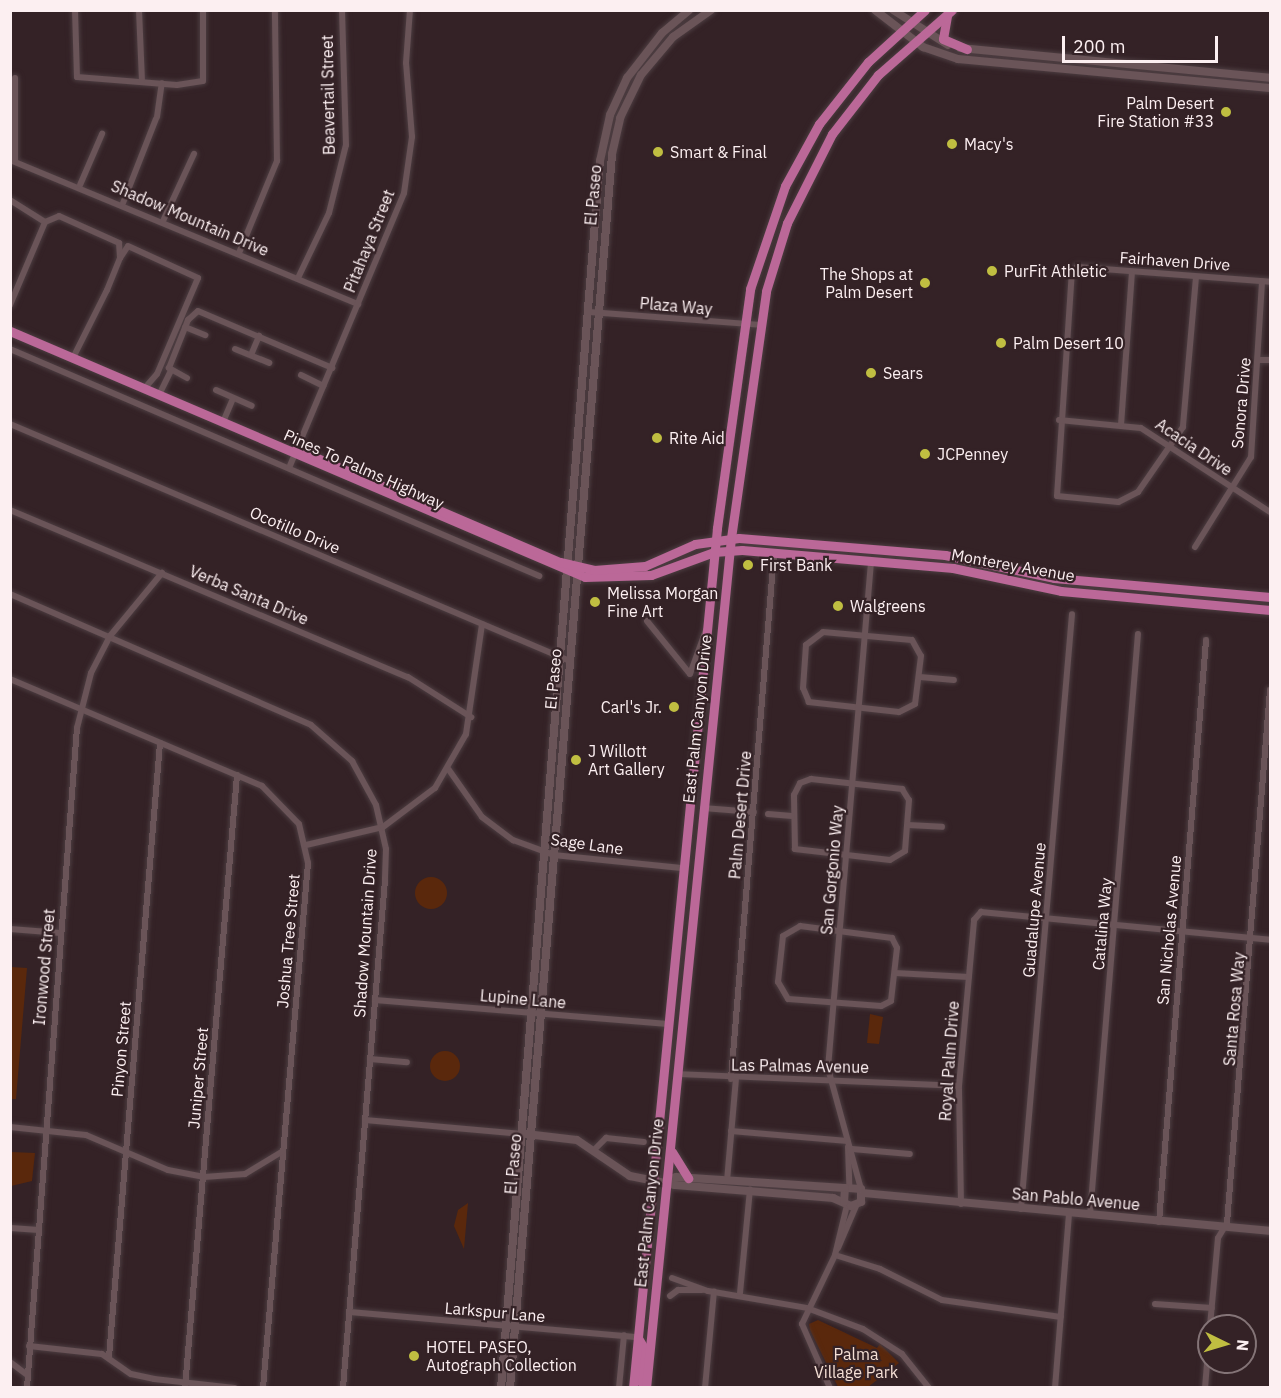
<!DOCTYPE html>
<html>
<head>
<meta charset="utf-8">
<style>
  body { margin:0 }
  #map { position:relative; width:1281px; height:1398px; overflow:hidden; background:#342226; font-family:"IBM Plex Sans",sans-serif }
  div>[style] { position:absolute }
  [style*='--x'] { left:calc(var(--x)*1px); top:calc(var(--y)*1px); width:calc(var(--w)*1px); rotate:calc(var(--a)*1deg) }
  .green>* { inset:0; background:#5a280c }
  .round { border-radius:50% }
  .roads { filter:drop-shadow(0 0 2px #4c3d41) drop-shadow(0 0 2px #4c3d41) }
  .street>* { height:6px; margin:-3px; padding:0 3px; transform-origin:3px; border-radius:3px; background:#6a5458 }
  .secondary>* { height:8px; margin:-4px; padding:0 4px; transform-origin:4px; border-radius:4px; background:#6a5458 }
  .primary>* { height:9px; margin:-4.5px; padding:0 4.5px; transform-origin:4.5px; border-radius:4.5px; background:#bb6898 }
  .dots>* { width:16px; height:16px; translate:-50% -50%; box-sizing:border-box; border:3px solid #342226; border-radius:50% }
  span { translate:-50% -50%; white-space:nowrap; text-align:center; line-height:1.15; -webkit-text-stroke:4.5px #342226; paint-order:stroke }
  .street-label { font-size:16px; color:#fceff1 }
  .poi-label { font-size:16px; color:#fceff1 }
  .right { translate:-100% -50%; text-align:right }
  .left { translate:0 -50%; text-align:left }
  .park-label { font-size:16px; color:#f4dfd5 }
  .frame { position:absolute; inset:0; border:12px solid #fceff1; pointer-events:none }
  .north { position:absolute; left:1197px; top:1314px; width:60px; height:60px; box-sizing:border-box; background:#342226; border:2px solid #847477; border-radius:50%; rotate:95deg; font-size:16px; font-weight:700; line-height:24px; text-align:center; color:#fceff1 }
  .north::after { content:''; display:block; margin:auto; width:21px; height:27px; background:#c0be41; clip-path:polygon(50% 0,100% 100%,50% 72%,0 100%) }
  .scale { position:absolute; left:1062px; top:36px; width:156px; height:27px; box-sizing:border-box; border:3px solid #fceff1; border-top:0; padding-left:8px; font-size:18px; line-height:21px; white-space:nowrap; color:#fceff1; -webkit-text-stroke:4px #342226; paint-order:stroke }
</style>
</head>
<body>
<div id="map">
  <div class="green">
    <i class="round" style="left:415px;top:877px;width:32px;height:32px"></i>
    <i style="clip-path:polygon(11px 967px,27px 968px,16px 1099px,10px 1099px)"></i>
    <i style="clip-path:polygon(870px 1014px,883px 1017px,879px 1044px,867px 1043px)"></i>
    <i class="round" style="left:430px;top:1051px;width:30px;height:30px"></i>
    <i style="clip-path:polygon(11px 1152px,35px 1153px,32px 1181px,11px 1186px)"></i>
    <i style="clip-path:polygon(468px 1203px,464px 1249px,454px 1226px,458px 1210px)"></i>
    <i style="clip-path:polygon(818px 1320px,877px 1348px,880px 1344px,899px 1363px,868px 1387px,838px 1387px,810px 1330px,809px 1324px)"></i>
  </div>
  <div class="roads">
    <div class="street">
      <i style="--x:75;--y:10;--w:67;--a:88.3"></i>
      <i style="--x:77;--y:77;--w:100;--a:4.6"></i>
      <i style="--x:177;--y:85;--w:26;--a:-9"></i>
      <i style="--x:203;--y:81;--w:71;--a:-90"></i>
      <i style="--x:139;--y:10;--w:72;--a:87.6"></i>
      <i style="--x:157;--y:117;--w:34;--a:-82"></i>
      <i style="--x:10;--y:160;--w:377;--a:22.5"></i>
      <i style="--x:15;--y:160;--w:82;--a:-90"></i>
      <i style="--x:80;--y:185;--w:56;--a:-66.7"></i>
      <i style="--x:10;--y:200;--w:41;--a:32.2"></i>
      <i style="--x:45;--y:222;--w:15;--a:-23"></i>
      <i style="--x:59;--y:216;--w:66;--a:24.2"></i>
      <i style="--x:119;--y:243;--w:15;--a:86"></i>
      <i style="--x:120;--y:258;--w:35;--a:112"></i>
      <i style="--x:107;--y:290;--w:76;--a:116.6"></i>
      <i style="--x:123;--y:203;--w:90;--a:-68.6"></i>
      <i style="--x:163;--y:221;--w:74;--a:-65.2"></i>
      <i style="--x:239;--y:253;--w:100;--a:-67.6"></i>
      <i style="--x:277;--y:161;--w:151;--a:-90.8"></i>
      <i style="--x:120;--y:258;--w:14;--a:-56"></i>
      <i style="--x:128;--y:246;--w:77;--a:24.6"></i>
      <i style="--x:198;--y:278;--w:104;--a:113.1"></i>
      <i style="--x:157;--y:374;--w:18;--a:131"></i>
      <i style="--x:1196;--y:277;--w:151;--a:95"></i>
      <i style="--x:1183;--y:427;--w:79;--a:124.7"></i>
      <i style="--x:1138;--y:492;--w:22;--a:153"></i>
      <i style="--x:1118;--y:502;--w:61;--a:-174.4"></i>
      <i style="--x:1057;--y:496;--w:225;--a:-86.2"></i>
      <i style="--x:1072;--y:272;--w:7;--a:-45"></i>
      <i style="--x:1077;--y:267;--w:194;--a:4.4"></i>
      <i style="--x:298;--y:278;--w:72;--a:-64.5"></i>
      <i style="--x:329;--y:213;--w:70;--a:-76"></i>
      <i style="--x:346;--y:145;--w:135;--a:-91.7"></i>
      <i style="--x:10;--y:305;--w:90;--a:-67.1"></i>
      <i style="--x:589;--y:312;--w:172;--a:4.3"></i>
      <i style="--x:185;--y:327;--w:22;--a:22"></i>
      <i style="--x:10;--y:349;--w:576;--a:23.22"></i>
      <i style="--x:235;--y:349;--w:37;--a:22"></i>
      <i style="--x:251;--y:355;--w:21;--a:-67"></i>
      <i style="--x:1258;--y:360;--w:12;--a:0"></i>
      <i style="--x:301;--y:375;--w:25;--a:26"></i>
      <i style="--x:187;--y:378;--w:21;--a:-151"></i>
      <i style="--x:169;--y:368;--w:52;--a:-68.4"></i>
      <i style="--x:188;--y:320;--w:13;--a:-42"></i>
      <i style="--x:198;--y:311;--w:146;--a:23"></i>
      <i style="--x:216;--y:390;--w:39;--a:24"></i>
      <i style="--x:159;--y:395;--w:28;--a:-64"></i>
      <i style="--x:1059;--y:420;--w:82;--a:5.6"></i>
      <i style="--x:1141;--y:428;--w:154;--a:33.1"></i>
      <i style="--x:223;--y:422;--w:26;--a:-67"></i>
      <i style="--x:10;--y:424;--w:608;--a:22.94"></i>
      <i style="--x:1121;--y:425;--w:153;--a:-85.9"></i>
      <i style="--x:289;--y:468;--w:298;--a:-67.3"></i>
      <i style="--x:404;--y:193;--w:57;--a:-81.9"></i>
      <i style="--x:412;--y:137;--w:74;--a:-94.6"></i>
      <i style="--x:406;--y:63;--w:53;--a:-85.7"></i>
      <i style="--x:10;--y:510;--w:432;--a:22.8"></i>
      <i style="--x:408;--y:677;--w:75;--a:32.4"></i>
      <i style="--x:1195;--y:547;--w:106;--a:-58.1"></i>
      <i style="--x:1251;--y:457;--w:176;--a:-86.4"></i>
      <i style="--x:10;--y:594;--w:328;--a:23.5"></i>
      <i style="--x:311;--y:725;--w:55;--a:41.3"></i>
      <i style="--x:352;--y:761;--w:50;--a:61.4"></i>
      <i style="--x:376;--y:805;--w:45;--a:77.2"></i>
      <i style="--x:386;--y:849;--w:31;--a:92"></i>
      <i style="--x:385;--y:880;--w:510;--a:94.73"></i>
      <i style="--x:647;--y:621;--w:68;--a:50.9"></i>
      <i style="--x:690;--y:674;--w:47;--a:-70"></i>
      <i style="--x:823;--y:632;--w:89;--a:5.1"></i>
      <i style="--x:912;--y:640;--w:18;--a:61"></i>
      <i style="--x:921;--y:656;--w:48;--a:97.1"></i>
      <i style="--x:915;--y:704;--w:18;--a:153"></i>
      <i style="--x:899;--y:712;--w:91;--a:-173.7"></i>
      <i style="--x:809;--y:702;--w:15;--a:-113"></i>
      <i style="--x:803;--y:688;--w:43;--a:-86"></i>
      <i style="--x:806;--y:645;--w:21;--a:-37"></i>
      <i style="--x:920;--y:677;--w:34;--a:5"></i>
      <i style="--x:10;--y:679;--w:274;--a:23"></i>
      <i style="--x:262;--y:786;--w:53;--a:45.8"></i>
      <i style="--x:299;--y:824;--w:40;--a:77"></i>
      <i style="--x:308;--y:863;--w:527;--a:94.9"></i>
      <i style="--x:449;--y:770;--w:57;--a:54.9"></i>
      <i style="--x:482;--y:817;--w:39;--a:37"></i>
      <i style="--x:513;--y:840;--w:44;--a:20.1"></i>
      <i style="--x:554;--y:855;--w:130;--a:5.8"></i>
      <i style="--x:811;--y:779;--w:92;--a:6.3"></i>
      <i style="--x:902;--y:789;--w:13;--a:58"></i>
      <i style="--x:909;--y:800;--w:51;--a:94.5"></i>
      <i style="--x:905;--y:851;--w:17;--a:149"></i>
      <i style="--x:890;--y:860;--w:96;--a:-173.4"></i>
      <i style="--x:795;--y:849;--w:54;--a:-91.1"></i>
      <i style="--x:794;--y:795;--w:13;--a:-63"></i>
      <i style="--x:800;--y:783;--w:12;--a:-20"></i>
      <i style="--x:703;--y:808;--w:51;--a:4.5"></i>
      <i style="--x:768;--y:814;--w:24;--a:5"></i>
      <i style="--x:908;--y:825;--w:34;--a:3"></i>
      <i style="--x:306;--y:845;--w:79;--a:-13.2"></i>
      <i style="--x:383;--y:827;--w:65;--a:-36.9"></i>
      <i style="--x:435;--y:788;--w:62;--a:-60.1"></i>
      <i style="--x:466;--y:734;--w:111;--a:-81.7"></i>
      <i style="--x:800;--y:926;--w:93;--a:7.4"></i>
      <i style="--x:892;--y:938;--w:11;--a:63"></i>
      <i style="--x:897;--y:948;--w:53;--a:96.5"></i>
      <i style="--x:891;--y:1001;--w:11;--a:153"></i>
      <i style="--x:881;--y:1006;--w:93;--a:-175.7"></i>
      <i style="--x:788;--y:999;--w:20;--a:-120"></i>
      <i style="--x:778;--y:982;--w:46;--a:-83.8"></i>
      <i style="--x:783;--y:936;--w:20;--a:-30"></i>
      <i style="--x:10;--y:929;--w:51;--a:4.5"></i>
      <i style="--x:895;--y:973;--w:74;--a:3.1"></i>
      <i style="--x:375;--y:1000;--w:294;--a:4.7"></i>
      <i style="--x:370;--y:1059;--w:37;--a:5"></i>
      <i style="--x:677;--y:1074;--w:282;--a:2.4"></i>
      <i style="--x:731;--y:1079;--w:527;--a:-85.32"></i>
      <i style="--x:365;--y:1120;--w:158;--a:5.1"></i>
      <i style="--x:10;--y:1127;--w:76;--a:6"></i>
      <i style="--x:86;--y:1135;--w:89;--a:23.1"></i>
      <i style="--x:168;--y:1170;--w:37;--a:11"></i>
      <i style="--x:204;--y:1177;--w:41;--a:-4.2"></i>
      <i style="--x:245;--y:1174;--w:44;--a:-31.2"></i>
      <i style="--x:731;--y:1131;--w:117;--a:4.9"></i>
      <i style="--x:848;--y:1147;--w:38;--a:88"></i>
      <i style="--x:595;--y:1149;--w:16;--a:-45"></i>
      <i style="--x:606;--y:1138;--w:38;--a:6"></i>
      <i style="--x:852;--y:1149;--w:58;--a:4.9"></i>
      <i style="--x:727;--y:1181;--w:102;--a:-85"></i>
      <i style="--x:861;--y:1189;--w:125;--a:-105.3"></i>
      <i style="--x:828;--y:1068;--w:508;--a:-85.14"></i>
      <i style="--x:961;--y:1204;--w:118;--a:-91"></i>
      <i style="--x:959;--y:1086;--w:167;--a:-84.8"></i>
      <i style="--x:974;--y:920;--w:11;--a:-49"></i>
      <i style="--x:981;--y:912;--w:290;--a:5.5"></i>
      <i style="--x:1021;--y:1209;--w:597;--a:-85.1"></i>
      <i style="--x:1090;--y:1215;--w:583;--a:-85.28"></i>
      <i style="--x:1159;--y:1222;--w:584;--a:-85.38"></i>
      <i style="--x:10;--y:1228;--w:26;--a:4"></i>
      <i style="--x:838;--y:1248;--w:46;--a:-66.8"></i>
      <i style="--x:835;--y:1255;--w:47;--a:17.3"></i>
      <i style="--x:880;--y:1269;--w:69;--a:26.6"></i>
      <i style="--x:942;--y:1300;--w:120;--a:8.1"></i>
      <i style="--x:672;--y:1278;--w:38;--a:20"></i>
      <i style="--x:708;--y:1291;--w:100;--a:9.7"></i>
      <i style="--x:807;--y:1308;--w:60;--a:20.6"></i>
      <i style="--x:863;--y:1329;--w:46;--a:32.7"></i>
      <i style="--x:902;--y:1354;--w:43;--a:51.5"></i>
      <i style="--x:740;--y:1293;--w:104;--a:-84.5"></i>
      <i style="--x:670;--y:1296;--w:10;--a:-37"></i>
      <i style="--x:678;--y:1290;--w:24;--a:0"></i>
      <i style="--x:1155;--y:1304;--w:57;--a:4"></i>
      <i style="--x:350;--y:1312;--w:289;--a:5"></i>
      <i style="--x:1210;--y:1326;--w:88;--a:-84.8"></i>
      <i style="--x:1218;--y:1238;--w:17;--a:-59"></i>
      <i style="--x:1227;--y:1223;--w:535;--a:-85.39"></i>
      <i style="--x:29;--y:1346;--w:73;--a:6.3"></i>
      <i style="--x:102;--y:1354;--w:35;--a:35"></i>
      <i style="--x:131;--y:1374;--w:24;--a:12"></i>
      <i style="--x:154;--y:1379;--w:81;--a:6.3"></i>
      <i style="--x:109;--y:1357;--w:616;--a:-85.25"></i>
      <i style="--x:10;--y:1362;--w:21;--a:37"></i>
      <i style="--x:27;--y:1388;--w:662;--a:-85.67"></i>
      <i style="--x:77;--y:728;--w:57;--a:-75.7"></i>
      <i style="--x:91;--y:673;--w:42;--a:-62.8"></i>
      <i style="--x:110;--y:636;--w:82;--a:-50.5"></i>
      <i style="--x:185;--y:1388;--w:615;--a:-85.15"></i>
      <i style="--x:619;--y:1388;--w:53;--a:-84.6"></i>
      <i style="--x:705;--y:1388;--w:97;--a:-84.7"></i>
      <i style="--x:830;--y:1388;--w:70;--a:-113.6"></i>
      <i style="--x:802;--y:1324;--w:76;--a:-64.4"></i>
      <i style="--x:835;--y:1255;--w:51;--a:-76.5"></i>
      <i style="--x:1055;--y:1388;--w:175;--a:-85.4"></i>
      <i style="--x:1205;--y:1388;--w:49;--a:-85.3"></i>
    </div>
    <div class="secondary">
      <i style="--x:875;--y:10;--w:61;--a:37.6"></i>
      <i style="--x:923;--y:47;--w:37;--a:19"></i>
      <i style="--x:958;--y:59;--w:313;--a:5.3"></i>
      <i style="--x:893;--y:10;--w:65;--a:32.5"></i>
      <i style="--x:960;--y:48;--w:311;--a:5.5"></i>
      <i style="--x:526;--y:1134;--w:51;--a:6.7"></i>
      <i style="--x:577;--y:1140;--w:64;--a:34.2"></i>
      <i style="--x:630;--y:1176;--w:46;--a:11.3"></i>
      <i style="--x:675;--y:1185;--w:159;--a:4.7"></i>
      <i style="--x:833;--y:1198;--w:20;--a:24"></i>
      <i style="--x:851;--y:1206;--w:11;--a:-22"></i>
      <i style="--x:861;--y:1202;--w:13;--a:-90"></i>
      <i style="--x:861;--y:1189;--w:16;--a:-176"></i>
      <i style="--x:845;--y:1188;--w:14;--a:94"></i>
      <i style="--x:667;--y:1181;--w:10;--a:-24"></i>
      <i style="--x:676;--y:1177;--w:169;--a:3.7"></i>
      <i style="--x:863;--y:1193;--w:409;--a:5.3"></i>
      <i style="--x:501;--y:1388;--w:1231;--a:-85.39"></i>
      <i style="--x:600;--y:161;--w:47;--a:-77.7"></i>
      <i style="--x:610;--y:115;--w:41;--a:-65.3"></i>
      <i style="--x:627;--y:78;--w:57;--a:-52.1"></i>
      <i style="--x:662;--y:33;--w:35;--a:-40"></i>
      <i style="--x:510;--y:1388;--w:1238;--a:-85.27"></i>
      <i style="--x:612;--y:154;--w:37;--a:-77"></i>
      <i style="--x:620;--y:118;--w:48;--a:-64"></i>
      <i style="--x:641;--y:75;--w:50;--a:-49.9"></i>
      <i style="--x:673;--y:37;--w:47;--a:-35.4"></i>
    </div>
    <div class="primary">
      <i style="--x:947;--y:16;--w:23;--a:100"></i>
      <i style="--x:943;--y:39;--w:26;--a:23"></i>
      <i style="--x:10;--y:331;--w:625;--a:23.16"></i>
      <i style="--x:585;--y:577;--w:66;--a:-1.7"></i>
      <i style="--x:651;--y:575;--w:67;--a:-20.1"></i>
      <i style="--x:714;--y:552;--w:28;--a:-4"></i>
      <i style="--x:742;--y:550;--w:212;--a:4.9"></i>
      <i style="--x:953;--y:568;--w:110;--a:12"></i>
      <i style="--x:1061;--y:591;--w:210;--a:5.2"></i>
      <i style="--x:296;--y:449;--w:287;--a:23.2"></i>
      <i style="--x:560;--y:562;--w:35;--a:13"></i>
      <i style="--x:594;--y:570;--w:51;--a:-4.5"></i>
      <i style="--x:645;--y:566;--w:55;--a:-23.7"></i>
      <i style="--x:695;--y:544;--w:44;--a:-7.8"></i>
      <i style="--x:739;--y:538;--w:207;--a:4.7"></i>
      <i style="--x:945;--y:555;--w:111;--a:11.9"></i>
      <i style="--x:1054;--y:578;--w:217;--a:5"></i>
      <i style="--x:672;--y:1152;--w:31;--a:58"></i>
      <i style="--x:638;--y:1338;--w:12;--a:59"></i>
      <i style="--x:644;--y:1348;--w:34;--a:95"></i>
      <i style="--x:633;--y:1388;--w:864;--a:-84.42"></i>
      <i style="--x:717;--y:528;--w:241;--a:-82.1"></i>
      <i style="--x:750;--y:289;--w:109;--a:-71.2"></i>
      <i style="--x:785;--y:186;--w:71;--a:-61.3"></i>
      <i style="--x:819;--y:124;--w:79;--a:-51.7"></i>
      <i style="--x:868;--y:62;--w:77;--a:-42.4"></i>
      <i style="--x:646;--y:1388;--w:854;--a:-84.29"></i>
      <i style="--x:731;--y:538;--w:249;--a:-81.9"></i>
      <i style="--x:766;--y:291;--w:71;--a:-72.8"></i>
      <i style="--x:787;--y:223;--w:100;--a:-63.2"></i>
      <i style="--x:832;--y:134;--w:75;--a:-52.1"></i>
      <i style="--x:878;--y:75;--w:98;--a:-41.3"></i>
    </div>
  </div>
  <div class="dots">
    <i style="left:1226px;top:112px;background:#c0be41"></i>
    <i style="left:952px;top:144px;background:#c0be41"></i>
    <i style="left:658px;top:152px;background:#c0be41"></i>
    <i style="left:992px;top:271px;background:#c0be41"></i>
    <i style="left:925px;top:283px;background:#c0be41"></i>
    <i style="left:1001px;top:343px;background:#c0be41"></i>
    <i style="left:871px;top:373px;background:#c0be41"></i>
    <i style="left:657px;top:438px;background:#c0be41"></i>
    <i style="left:925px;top:454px;background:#c0be41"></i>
    <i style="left:748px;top:565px;background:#c0be41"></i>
    <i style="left:595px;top:602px;background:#c0be41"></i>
    <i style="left:838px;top:606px;background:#c0be41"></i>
    <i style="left:674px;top:707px;background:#c0be41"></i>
    <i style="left:576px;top:760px;background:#c0be41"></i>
    <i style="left:414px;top:1356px;background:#c0be41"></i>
  </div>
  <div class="street-label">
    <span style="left:328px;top:95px;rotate:-91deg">Beavertail Street</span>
    <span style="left:593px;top:195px;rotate:-85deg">El Paseo</span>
    <span style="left:190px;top:218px;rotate:23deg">Shadow Mountain Drive</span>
    <span style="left:369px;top:241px;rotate:-68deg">Pitahaya Street</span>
    <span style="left:1175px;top:261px;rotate:4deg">Fairhaven Drive</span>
    <span style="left:676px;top:306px;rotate:5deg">Plaza Way</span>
    <span style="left:1241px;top:403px;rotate:-85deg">Sonora Drive</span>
    <span style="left:1194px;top:447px;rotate:34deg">Acacia Drive</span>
    <span style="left:364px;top:469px;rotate:24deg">Pines To Palms Highway</span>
    <span style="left:295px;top:530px;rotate:23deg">Ocotillo Drive</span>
    <span style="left:1013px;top:565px;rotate:10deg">Monterey Avenue</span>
    <span style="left:249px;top:595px;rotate:23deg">Verba Santa Drive</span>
    <span style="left:553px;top:679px;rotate:-85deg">El Paseo</span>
    <span style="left:697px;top:719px;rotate:-84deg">East Palm Canyon Drive</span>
    <span style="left:740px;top:815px;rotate:-85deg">Palm Desert Drive</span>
    <span style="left:587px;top:844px;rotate:8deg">Sage Lane</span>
    <span style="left:832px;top:870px;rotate:-85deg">San Gorgonio Way</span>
    <span style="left:1034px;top:910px;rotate:-85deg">Guadalupe Avenue</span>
    <span style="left:1102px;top:924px;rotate:-85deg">Catalina Way</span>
    <span style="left:1169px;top:930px;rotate:-85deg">San Nicholas Avenue</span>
    <span style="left:365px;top:933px;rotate:-86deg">Shadow Mountain Drive</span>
    <span style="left:288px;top:941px;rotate:-85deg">Joshua Tree Street</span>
    <span style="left:44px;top:967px;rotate:-85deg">Ironwood Street</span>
    <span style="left:523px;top:999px;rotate:5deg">Lupine Lane</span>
    <span style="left:1234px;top:1009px;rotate:-85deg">Santa Rosa Way</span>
    <span style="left:121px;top:1049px;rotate:-85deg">Pinyon Street</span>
    <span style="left:949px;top:1061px;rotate:-86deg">Royal Palm Drive</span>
    <span style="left:800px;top:1066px;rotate:1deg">Las Palmas Avenue</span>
    <span style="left:198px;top:1078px;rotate:-85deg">Juniper Street</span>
    <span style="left:513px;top:1164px;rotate:-85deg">El Paseo</span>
    <span style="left:1076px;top:1199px;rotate:5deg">San Pablo Avenue</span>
    <span style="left:649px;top:1203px;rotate:-84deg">East Palm Canyon Drive</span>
    <span style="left:495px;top:1312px;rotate:5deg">Larkspur Lane</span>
  </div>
  <div class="poi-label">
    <span class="right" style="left:1214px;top:112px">Palm Desert<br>Fire Station #33</span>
    <span class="left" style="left:964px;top:144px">Macy's</span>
    <span class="left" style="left:670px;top:152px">Smart &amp; Final</span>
    <span class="left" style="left:1004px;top:271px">PurFit Athletic</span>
    <span class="right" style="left:913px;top:283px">The Shops at<br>Palm Desert</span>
    <span class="left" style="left:1013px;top:343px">Palm Desert 10</span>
    <span class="left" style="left:883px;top:373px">Sears</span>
    <span class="left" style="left:669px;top:438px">Rite Aid</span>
    <span class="left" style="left:937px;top:454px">JCPenney</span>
    <span class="left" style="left:760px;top:565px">First Bank</span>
    <span class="left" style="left:607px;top:602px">Melissa Morgan<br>Fine Art</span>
    <span class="left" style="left:850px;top:606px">Walgreens</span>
    <span class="right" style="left:662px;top:707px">Carl's Jr.</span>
    <span class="left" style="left:588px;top:760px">J Willott<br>Art Gallery</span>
    <span class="left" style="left:426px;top:1356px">HOTEL PASEO,<br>Autograph Collection</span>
  </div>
  <div class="park-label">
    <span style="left:856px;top:1363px">Palma<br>Village Park</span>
  </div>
  <div class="frame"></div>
  <div class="north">N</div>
  <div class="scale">200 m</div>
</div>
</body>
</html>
